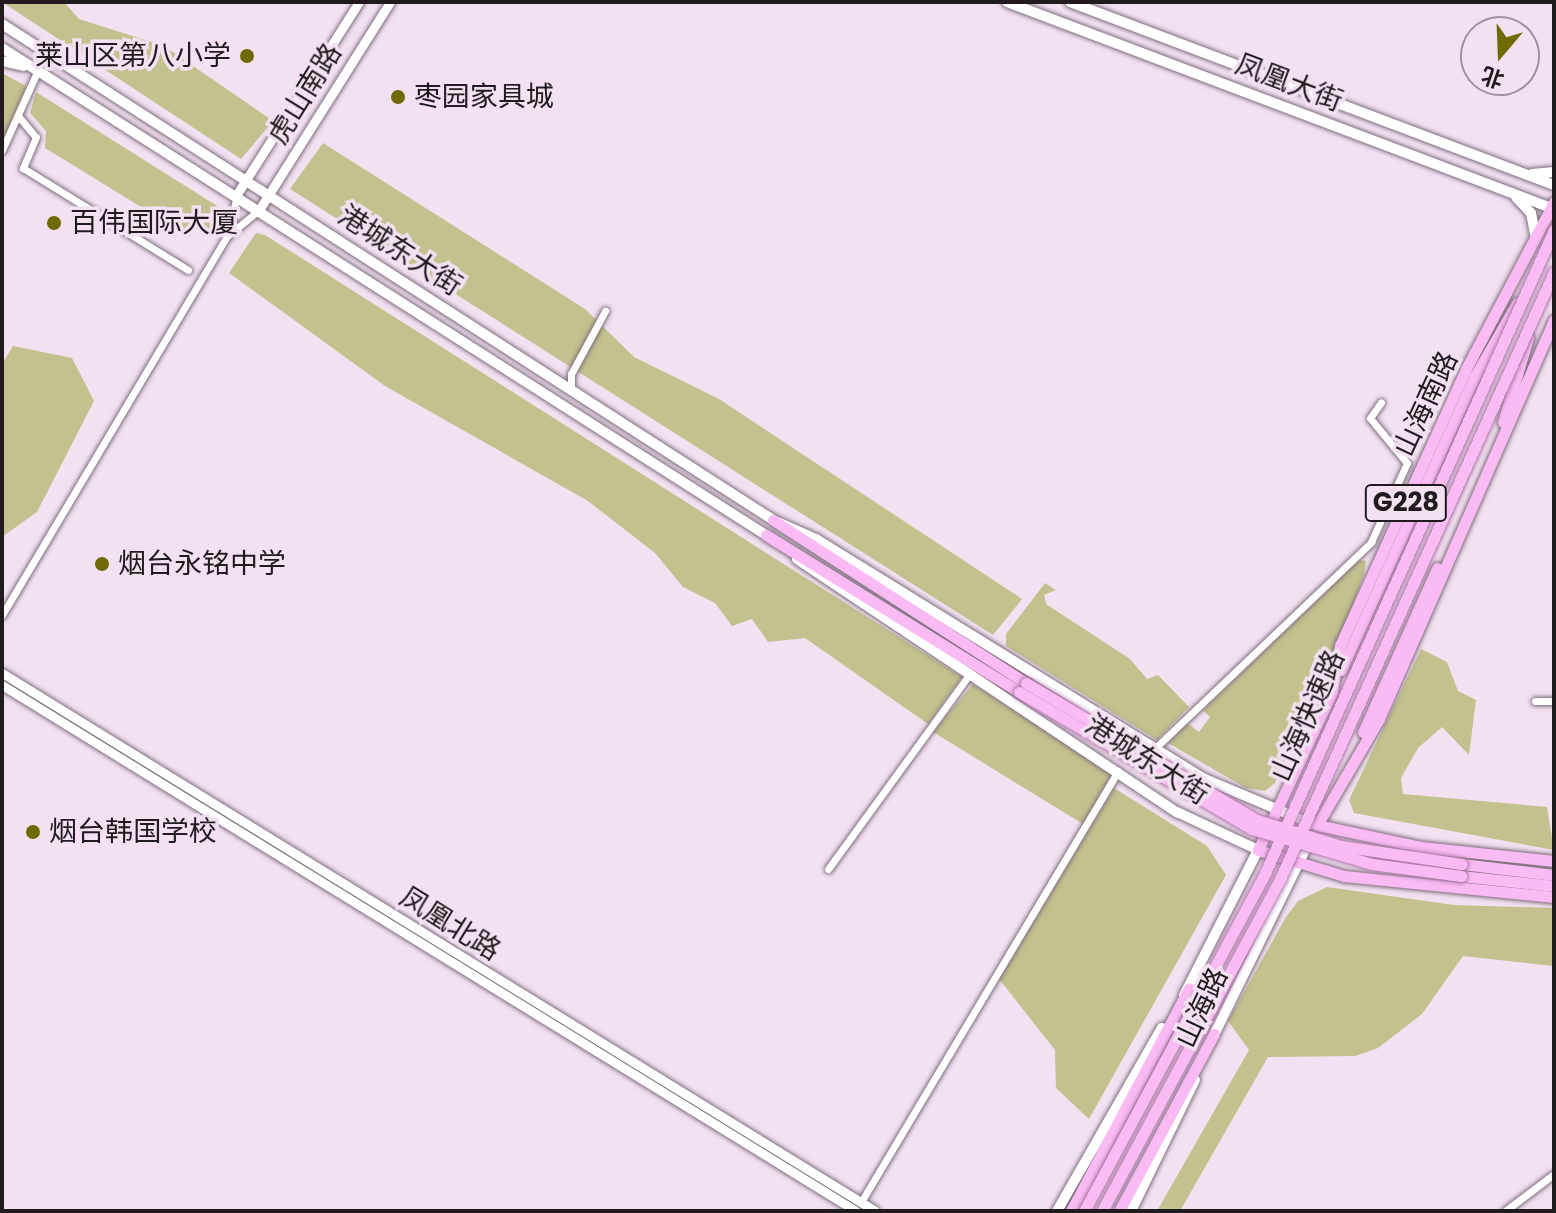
<!DOCTYPE html>
<html>
<head>
<meta charset="utf-8">
<style>
  body { margin:0 }
  #map { position:relative; width:1556px; height:1213px; overflow:hidden; background:#f3e1f1; font-family:Poppins,"Noto Sans SC",sans-serif }
  div>[style] { position:absolute }
  [style*='--x'] { left:calc(var(--x)*1px); top:calc(var(--y)*1px); width:calc(var(--w)*1px); rotate:calc(var(--a)*1deg) }
  .green>* { inset:0; background:#c3c18e }
  .roads { filter:drop-shadow(0 0 2px #7f6f7d) drop-shadow(0 0 2px #7f6f7d) }
  .minor>* { height:7px; margin:-3.5px; padding:0 3.5px; transform-origin:3.5px; border-radius:3.5px; background:#fff }
  .tertiary>* { height:9px; margin:-4.5px; padding:0 4.5px; transform-origin:4.5px; border-radius:4.5px; background:#fff }
  .secondary>* { height:10px; margin:-5px; padding:0 5px; transform-origin:5px; border-radius:5px; background:#fff }
  .trunk>* { height:11px; margin:-5.5px; padding:0 5.5px; transform-origin:5.5px; border-radius:5.5px; background:#fabbf4 }
  .bridges { filter:drop-shadow(0 0 2px #ad78a8) drop-shadow(0 0 2px #ad78a8) }
  .trunk-bridge>* { height:11px; margin:-5.5px; padding:0 5.5px; transform-origin:5.5px; border-radius:5.5px; background:#fabbf4 }
  .dots>* { width:22px; height:22px; translate:-50% -50%; box-sizing:border-box; border:4px solid #f3e1f1; border-radius:50% }
  span { translate:-50% -50%; white-space:nowrap; text-align:center; line-height:1.15; -webkit-text-stroke:7px #f3e1f1; paint-order:stroke }
  .shield-label span { padding:2px 6px; background:#f3e1f1; border:2px solid; border-radius:6px; -webkit-text-stroke-width:0 }
  .shield-label { font-size:26px; color:#211b20; font-weight:700 }
  .poi-label { font-size:28px; color:#211b20 }
  .right { translate:-100% -50%; text-align:right }
  .left { translate:0 -50%; text-align:left }
  .street-label { font-size:28px; color:#211b20 }
  .frame { position:absolute; inset:0; border:4px solid #211b20; pointer-events:none }
  .north { position:absolute; left:1460px; top:16px; width:80px; height:80px; box-sizing:border-box; background:#f3e1f1; border:2px solid #9f929d; border-radius:50%; rotate:199deg; font-size:22px; font-weight:700; line-height:32px; text-align:center; color:#211b20 }
  .north::after { content:''; display:block; margin:auto; width:28px; height:36px; background:#6f6a03; clip-path:polygon(50% 0,100% 100%,50% 72%,0 100%) }
</style>
</head>
<body>
<div id="map">
  <div class="green">
    <i style="clip-path:polygon(2px 2px,64px 2px,79px 19px,164px 46px,273px 121px,241px 159px)"></i>
    <i style="clip-path:polygon(2px 73px,26px 86px,6px 142px,2px 140px)"></i>
    <i style="clip-path:polygon(36px 92px,222px 209px,210px 234px,195px 228px,190px 237px,45px 148px,46px 131px,30px 113px)"></i>
    <i style="clip-path:polygon(323px 143px,585px 309px,634px 357px,719px 399px,1022px 599px,993px 635px,290px 189px)"></i>
    <i style="clip-path:polygon(256px 233px,265px 235px,962px 677px,928px 724px,805px 638px,768px 642px,752px 619px,732px 626px,715px 603px,683px 587px,655px 553px,588px 501px,385px 386px,229px 273px)"></i>
    <i style="clip-path:polygon(13px 346px,72px 358px,94px 401px,37px 512px,2px 537px,2px 364px)"></i>
    <i style="clip-path:polygon(1359px 560px,1366px 561px,1364px 575px,1327px 674px,1275px 783px,1265px 791px,1246px 788px,1168px 743px,1187px 723px,1199px 732px,1210px 717px,1203px 710px)"></i>
    <i style="clip-path:polygon(1045px 583px,1056px 590px,1044px 595px,1046px 604px,1130px 659px,1147px 679px,1158px 675px,1189px 707px,1157px 740px,1006px 646px,1006px 634px)"></i>
    <i style="clip-path:polygon(1421px 649px,1447px 662px,1458px 691px,1476px 700px,1469px 755px,1442px 727px,1418px 748px,1401px 778px,1403px 794px,1547px 807px,1554px 850px,1354px 813px,1349px 800px)"></i>
    <i style="clip-path:polygon(973px 684px,1112px 774px,1083px 824px,933px 732px)"></i>
    <i style="clip-path:polygon(1114px 788px,1207px 846px,1226px 875px,1089px 1119px,1056px 1088px,1055px 1050px,999px 979px)"></i>
    <i style="clip-path:polygon(1327px 887px,1454px 905px,1554px 908px,1554px 966px,1463px 956px,1422px 1014px,1378px 1048px,1355px 1056px,1268px 1057px,1180px 1211px,1157px 1211px,1249px 1050px,1228px 1021px,1286px 917px,1298px 901px)"></i>
  </div>
  <div class="roads">
    <div class="minor">
      <i style="--x:19;--y:117;--w:26;--a:50"></i>
      <i style="--x:36;--y:137;--w:34;--a:113"></i>
      <i style="--x:23;--y:168;--w:194;--a:31.7"></i>
      <i style="--x:2;--y:150;--w:88;--a:-65.8"></i>
      <i style="--x:228;--y:234;--w:39;--a:-77"></i>
      <i style="--x:571;--y:389;--w:15;--a:-90"></i>
      <i style="--x:571;--y:374;--w:72;--a:-61.6"></i>
      <i style="--x:2;--y:615;--w:441;--a:-59.3"></i>
      <i style="--x:227;--y:236;--w:41;--a:-39.1"></i>
      <i style="--x:1535;--y:701;--w:19;--a:0"></i>
      <i style="--x:1154;--y:749;--w:300;--a:-43.6"></i>
      <i style="--x:1371;--y:542;--w:87;--a:-65.5"></i>
      <i style="--x:1407;--y:463;--w:58;--a:-129.4"></i>
      <i style="--x:1370;--y:418;--w:19;--a:-55"></i>
      <i style="--x:828;--y:869;--w:240;--a:-54"></i>
      <i style="--x:861;--y:1202;--w:502;--a:-59.19"></i>
      <i style="--x:1505;--y:1211;--w:61;--a:-37.1"></i>
    </div>
    <div class="tertiary">
      <i style="--x:237;--y:194;--w:227;--a:-57.6"></i>
      <i style="--x:259;--y:210;--w:246;--a:-57.8"></i>
      <i style="--x:2;--y:673;--w:1025;--a:31.64"></i>
      <i style="--x:2;--y:685;--w:1003;--a:31.63"></i>
    </div>
    <div class="secondary">
      <i style="--x:1007;--y:2;--w:585;--a:20.73"></i>
      <i style="--x:1070;--y:2;--w:517;--a:20.71"></i>
      <i style="--x:2;--y:24;--w:917;--a:32.75"></i>
      <i style="--x:773;--y:520;--w:47;--a:23.8"></i>
      <i style="--x:816;--y:539;--w:457;--a:31.7"></i>
      <i style="--x:1205;--y:779;--w:116;--a:22.8"></i>
      <i style="--x:2;--y:48;--w:913;--a:32.52"></i>
      <i style="--x:2;--y:61;--w:22;--a:13"></i>
      <i style="--x:1532;--y:174;--w:22;--a:-5"></i>
      <i style="--x:1516;--y:197;--w:22;--a:47"></i>
      <i style="--x:1531;--y:213;--w:26;--a:79"></i>
      <i style="--x:797;--y:559;--w:457;--a:33.7"></i>
      <i style="--x:1177;--y:812;--w:89;--a:25.1"></i>
      <i style="--x:1258;--y:850;--w:163;--a:117"></i>
      <i style="--x:1212;--y:1039;--w:224;--a:-63.8"></i>
      <i style="--x:1057;--y:1211;--w:211;--a:-60.2"></i>
      <i style="--x:1131;--y:1211;--w:146;--a:-64"></i>
    </div>
    <div class="trunk">
      <i style="--x:1554;--y:202;--w:189;--a:117.8"></i>
      <i style="--x:1466;--y:369;--w:303;--a:114.5"></i>
      <i style="--x:1340;--y:645;--w:48;--a:99.7"></i>
      <i style="--x:1332;--y:692;--w:174;--a:115.1"></i>
      <i style="--x:1258;--y:850;--w:90;--a:16.8"></i>
      <i style="--x:1344;--y:876;--w:211;--a:5.7"></i>
      <i style="--x:1554;--y:320;--w:436;--a:113.7"></i>
      <i style="--x:1379;--y:719;--w:123;--a:120.3"></i>
      <i style="--x:1317;--y:825;--w:106;--a:11.9"></i>
      <i style="--x:1421;--y:847;--w:134;--a:6"></i>
      <i style="--x:1503;--y:422;--w:88;--a:-73.4"></i>
      <i style="--x:773;--y:520;--w:301;--a:32.8"></i>
      <i style="--x:766;--y:535;--w:298;--a:31.8"></i>
      <i style="--x:1341;--y:670;--w:323;--a:-65.5"></i>
      <i style="--x:1475;--y:376;--w:84;--a:-60.1"></i>
      <i style="--x:1363;--y:732;--w:180;--a:-65.7"></i>
      <i style="--x:1462;--y:864;--w:93;--a:6.8"></i>
      <i style="--x:1461;--y:876;--w:94;--a:6.1"></i>
      <i style="--x:1071;--y:1211;--w:252;--a:-62.1"></i>
      <i style="--x:1119;--y:1211;--w:201;--a:-61.8"></i>
    </div>
  </div>
  <div class="bridges">
    <div class="trunk-bridge">
      <i style="--x:1026;--y:683;--w:269;--a:30.7"></i>
      <i style="--x:1257;--y:820;--w:88;--a:17.2"></i>
      <i style="--x:1341;--y:846;--w:122;--a:8.5"></i>
      <i style="--x:1019;--y:692;--w:270;--a:30.5"></i>
      <i style="--x:1252;--y:829;--w:125;--a:16.3"></i>
      <i style="--x:1372;--y:864;--w:90;--a:7.7"></i>
      <i style="--x:1084;--y:1211;--w:383;--a:-61.8"></i>
      <i style="--x:1265;--y:873;--w:705;--a:-65.8"></i>
      <i style="--x:1102;--y:1211;--w:377;--a:-61.8"></i>
      <i style="--x:1280;--y:879;--w:666;--a:-65.71"></i>
    </div>
  </div>
  <div class="dots">
    <i style="left:247px;top:56px;background:#6f6a03"></i>
    <i style="left:398px;top:97px;background:#6f6a03"></i>
    <i style="left:54px;top:223px;background:#6f6a03"></i>
    <i style="left:102px;top:564px;background:#6f6a03"></i>
    <i style="left:33px;top:832px;background:#6f6a03"></i>
  </div>
  <div class="shield-label">
    <span style="left:1406px;top:503px">G228</span>
  </div>
  <div class="poi-label">
    <span class="right" style="left:231px;top:56px">莱山区第八小学</span>
    <span class="left" style="left:414px;top:97px">枣园家具城</span>
    <span class="left" style="left:70px;top:223px">百伟国际大厦</span>
    <span class="left" style="left:118px;top:564px">烟台永铭中学</span>
    <span class="left" style="left:49px;top:832px">烟台韩国学校</span>
  </div>
  <div class="street-label">
    <span style="left:1289px;top:83px;rotate:21deg">凤凰大街</span>
    <span style="left:305px;top:94px;rotate:-58deg">虎山南路</span>
    <span style="left:400px;top:251px;rotate:33deg">港城东大街</span>
    <span style="left:1426px;top:404px;rotate:-65deg">山海南路</span>
    <span style="left:1308px;top:716px;rotate:-66deg">山海快速路</span>
    <span style="left:1147px;top:760px;rotate:33deg">港城东大街</span>
    <span style="left:450px;top:924px;rotate:32deg">凤凰北路</span>
    <span style="left:1202px;top:1008px;rotate:-65deg">山海路</span>
  </div>
  <div class="frame"></div>
  <div class="north">北</div>
</div>
</body>
</html>
